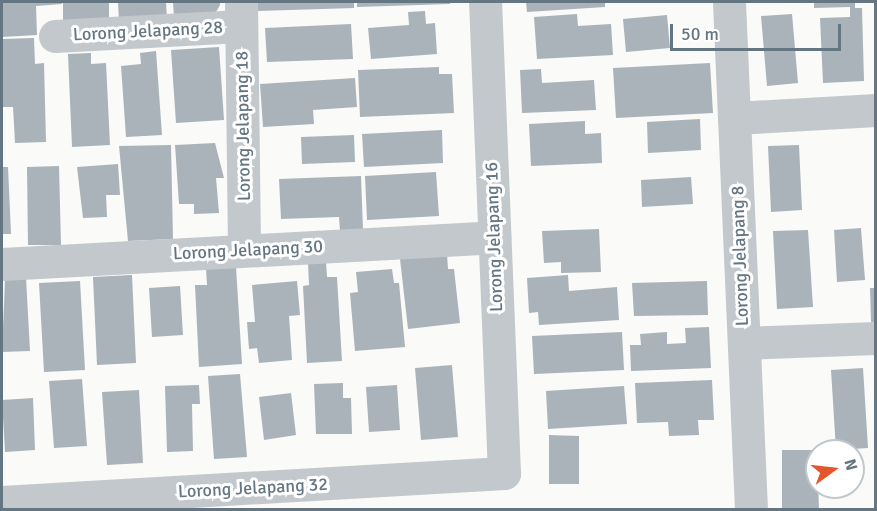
<!DOCTYPE html>
<html>
<head>
<meta charset="utf-8">
<style>
  body { margin:0 }
  #map { position:relative; width:877px; height:511px; overflow:hidden; background:#fafaf8; font-family:Signika,sans-serif }
  div>[style] { position:absolute }
  [style*='--x'] { left:calc(var(--x)*1px); top:calc(var(--y)*1px); width:calc(var(--w)*1px); rotate:calc(var(--a)*1deg) }
  .building>* { inset:0; background:#aab3b9 }
  .minor>* { height:33px; margin:-16.5px; padding:0 16.5px; transform-origin:16.5px; border-radius:16.5px; background:#c3c8cc }
  span { translate:-50% -50%; white-space:nowrap; text-align:center; line-height:1.15; -webkit-text-stroke:6px #fff; paint-order:stroke }
  .street-label { font-size:18px; color:#657683 }
  .frame { position:absolute; inset:0; border:3px solid #657683; pointer-events:none }
  .north { position:absolute; left:805px; top:439px; width:60px; height:60px; box-sizing:border-box; background:#fff; border:2px solid #c1c8cd; border-radius:50%; rotate:75deg; font-size:16px; font-weight:700; line-height:24px; text-align:center; color:#657683 }
  .north::after { content:''; display:block; margin:auto; width:21px; height:27px; background:#e4572e; clip-path:polygon(50% 0,100% 100%,50% 72%,0 100%) }
  .scale { position:absolute; left:670px; top:24px; width:171px; height:27px; box-sizing:border-box; border:3px solid #657683; border-top:0; padding-left:8px; font-size:18px; line-height:21px; white-space:nowrap; color:#657683; -webkit-text-stroke:4px #fff; paint-order:stroke }
</style>
</head>
<body>
<div id="map">
  <div class="building">
    <i style="clip-path:polygon(2px 2px,61px 2px,62px 4px,36px 6px,37px 35px,2px 37px)"></i>
    <i style="clip-path:polygon(63px 2px,109px 2px,109px 25px,63px 26px)"></i>
    <i style="clip-path:polygon(118px 2px,166px 2px,167px 20px,119px 22px)"></i>
    <i style="clip-path:polygon(173px 2px,220px 2px,220px 5px,216px 12px,174px 18px)"></i>
    <i style="clip-path:polygon(258px 2px,354px 2px,354px 8px,258px 11px)"></i>
    <i style="clip-path:polygon(357px 2px,450px 2px,450px 4px,357px 7px)"></i>
    <i style="clip-path:polygon(526px 2px,605px 2px,605px 7px,527px 12px)"></i>
    <i style="clip-path:polygon(814px 2px,855px 2px,855px 8px,862px 8px,864px 81px,823px 83px,820px 18px,850px 17px,850px 7px,814px 8px)"></i>
    <i style="clip-path:polygon(425px 11px,426px 24px,435px 23px,437px 54px,371px 59px,368px 28px,409px 25px,408px 12px)"></i>
    <i style="clip-path:polygon(577px 14px,578px 26px,611px 24px,613px 55px,537px 59px,534px 17px)"></i>
    <i style="clip-path:polygon(792px 14px,798px 83px,767px 86px,761px 16px)"></i>
    <i style="clip-path:polygon(667px 15px,670px 48px,626px 52px,623px 19px)"></i>
    <i style="clip-path:polygon(351px 24px,353px 59px,267px 62px,265px 28px)"></i>
    <i style="clip-path:polygon(34px 38px,35px 64px,44px 63px,46px 142px,15px 143px,13px 107px,3px 107px,2px 39px)"></i>
    <i style="clip-path:polygon(219px 47px,224px 120px,176px 123px,171px 50px)"></i>
    <i style="clip-path:polygon(156px 51px,162px 135px,126px 137px,121px 66px,141px 64px,140px 53px)"></i>
    <i style="clip-path:polygon(91px 53px,91px 64px,106px 63px,110px 145px,72px 147px,68px 54px)"></i>
    <i style="clip-path:polygon(710px 63px,713px 113px,616px 118px,613px 68px)"></i>
    <i style="clip-path:polygon(439px 67px,439px 74px,452px 74px,454px 113px,360px 117px,358px 70px)"></i>
    <i style="clip-path:polygon(541px 69px,542px 83px,594px 80px,596px 110px,522px 113px,520px 70px)"></i>
    <i style="clip-path:polygon(355px 78px,357px 107px,313px 110px,314px 124px,263px 127px,260px 84px)"></i>
    <i style="clip-path:polygon(700px 119px,701px 150px,648px 153px,647px 122px)"></i>
    <i style="clip-path:polygon(585px 121px,585px 134px,601px 133px,602px 163px,531px 166px,529px 124px)"></i>
    <i style="clip-path:polygon(442px 130px,443px 163px,364px 167px,362px 134px)"></i>
    <i style="clip-path:polygon(354px 135px,355px 162px,302px 164px,301px 137px)"></i>
    <i style="clip-path:polygon(215px 143px,224px 178px,216px 178px,219px 213px,194px 214px,194px 204px,179px 204px,175px 145px)"></i>
    <i style="clip-path:polygon(171px 145px,173px 239px,128px 241px,119px 146px)"></i>
    <i style="clip-path:polygon(799px 145px,802px 210px,771px 212px,768px 146px)"></i>
    <i style="clip-path:polygon(118px 164px,120px 195px,106px 195px,107px 217px,83px 218px,77px 167px)"></i>
    <i style="clip-path:polygon(59px 166px,61px 245px,28px 245px,27px 167px)"></i>
    <i style="clip-path:polygon(2px 167px,8px 167px,11px 234px,2px 234px)"></i>
    <i style="clip-path:polygon(436px 172px,439px 216px,367px 220px,365px 176px)"></i>
    <i style="clip-path:polygon(361px 176px,363px 230px,340px 231px,339px 217px,281px 219px,279px 179px)"></i>
    <i style="clip-path:polygon(691px 177px,693px 204px,642px 207px,641px 180px)"></i>
    <i style="clip-path:polygon(861px 228px,865px 280px,837px 282px,834px 230px)"></i>
    <i style="clip-path:polygon(599px 229px,601px 272px,561px 273px,561px 262px,544px 263px,542px 231px)"></i>
    <i style="clip-path:polygon(808px 230px,813px 307px,777px 309px,773px 231px)"></i>
    <i style="clip-path:polygon(447px 254px,448px 269px,454px 269px,460px 323px,408px 329px,400px 259px)"></i>
    <i style="clip-path:polygon(326px 262px,327px 277px,337px 277px,342px 361px,307px 363px,303px 286px,309px 285px,308px 263px)"></i>
    <i style="clip-path:polygon(236px 267px,242px 364px,199px 367px,195px 285px,207px 285px,206px 268px)"></i>
    <i style="clip-path:polygon(392px 269px,394px 283px,399px 283px,405px 347px,355px 351px,350px 293px,358px 292px,356px 272px)"></i>
    <i style="clip-path:polygon(132px 275px,136px 363px,97px 365px,93px 277px)"></i>
    <i style="clip-path:polygon(568px 275px,569px 291px,617px 287px,619px 320px,539px 325px,538px 312px,529px 313px,527px 278px)"></i>
    <i style="clip-path:polygon(26px 278px,30px 351px,2px 352px,5px 279px)"></i>
    <i style="clip-path:polygon(80px 281px,85px 370px,44px 372px,39px 283px)"></i>
    <i style="clip-path:polygon(297px 281px,300px 315px,289px 316px,292px 360px,259px 363px,257px 348px,249px 349px,247px 322px,255px 322px,252px 285px)"></i>
    <i style="clip-path:polygon(707px 281px,708px 315px,634px 316px,632px 283px)"></i>
    <i style="clip-path:polygon(180px 286px,183px 335px,152px 337px,149px 288px)"></i>
    <i style="clip-path:polygon(870px 288px,876px 288px,876px 322px,871px 322px)"></i>
    <i style="clip-path:polygon(709px 327px,711px 368px,631px 371px,630px 345px,641px 345px,640px 334px,667px 332px,667px 344px,686px 343px,685px 328px)"></i>
    <i style="clip-path:polygon(622px 332px,624px 370px,534px 374px,532px 336px)"></i>
    <i style="clip-path:polygon(452px 365px,458px 437px,421px 440px,415px 368px)"></i>
    <i style="clip-path:polygon(863px 368px,868px 448px,836px 450px,831px 370px)"></i>
    <i style="clip-path:polygon(240px 374px,247px 457px,214px 459px,208px 376px)"></i>
    <i style="clip-path:polygon(82px 379px,87px 446px,54px 448px,49px 381px)"></i>
    <i style="clip-path:polygon(712px 380px,714px 420px,698px 420px,699px 435px,669px 436px,668px 422px,637px 423px,635px 383px)"></i>
    <i style="clip-path:polygon(343px 383px,343px 398px,351px 398px,352px 434px,316px 434px,314px 384px)"></i>
    <i style="clip-path:polygon(199px 385px,200px 404px,192px 404px,193px 451px,167px 452px,165px 386px)"></i>
    <i style="clip-path:polygon(397px 385px,400px 430px,369px 432px,366px 387px)"></i>
    <i style="clip-path:polygon(624px 386px,627px 424px,548px 429px,546px 391px)"></i>
    <i style="clip-path:polygon(139px 390px,143px 463px,107px 465px,102px 392px)"></i>
    <i style="clip-path:polygon(291px 393px,296px 435px,264px 440px,259px 397px)"></i>
    <i style="clip-path:polygon(33px 398px,35px 450px,5px 452px,2px 400px)"></i>
    <i style="clip-path:polygon(549px 435px,579px 436px,579px 484px,549px 484px)"></i>
    <i style="clip-path:polygon(782px 450px,817px 450px,819px 510px,782px 510px)"></i>
  </div>
  <div class="minor">
    <i style="--x:241;--y:2;--w:248;--a:89.3"></i>
    <i style="--x:729;--y:2;--w:508;--a:87.52"></i>
    <i style="--x:55;--y:36;--w:186;--a:-3.1"></i>
    <i style="--x:734;--y:118;--w:142;--a:-3.2"></i>
    <i style="--x:2;--y:264;--w:493;--a:-3.1"></i>
    <i style="--x:744;--y:343;--w:132;--a:-2.2"></i>
    <i style="--x:2;--y:502;--w:503;--a:-3.31"></i>
    <i style="--x:504;--y:473;--w:471;--a:-92.3"></i>
  </div>
  <div class="street-label">
    <span style="left:148px;top:31px;rotate:-3deg">Lorong Jelapang 28</span>
    <span style="left:243px;top:126px;rotate:-91deg">Lorong Jelapang 18</span>
    <span style="left:494px;top:237px;rotate:-92deg">Lorong Jelapang 16</span>
    <span style="left:248px;top:250px;rotate:-3deg">Lorong Jelapang 30</span>
    <span style="left:740px;top:256px;rotate:-92deg">Lorong Jelapang 8</span>
    <span style="left:253px;top:488px;rotate:-3deg">Lorong Jelapang 32</span>
  </div>
  <div class="frame"></div>
  <div class="north">N</div>
  <div class="scale">50 m</div>
</div>
</body>
</html>
